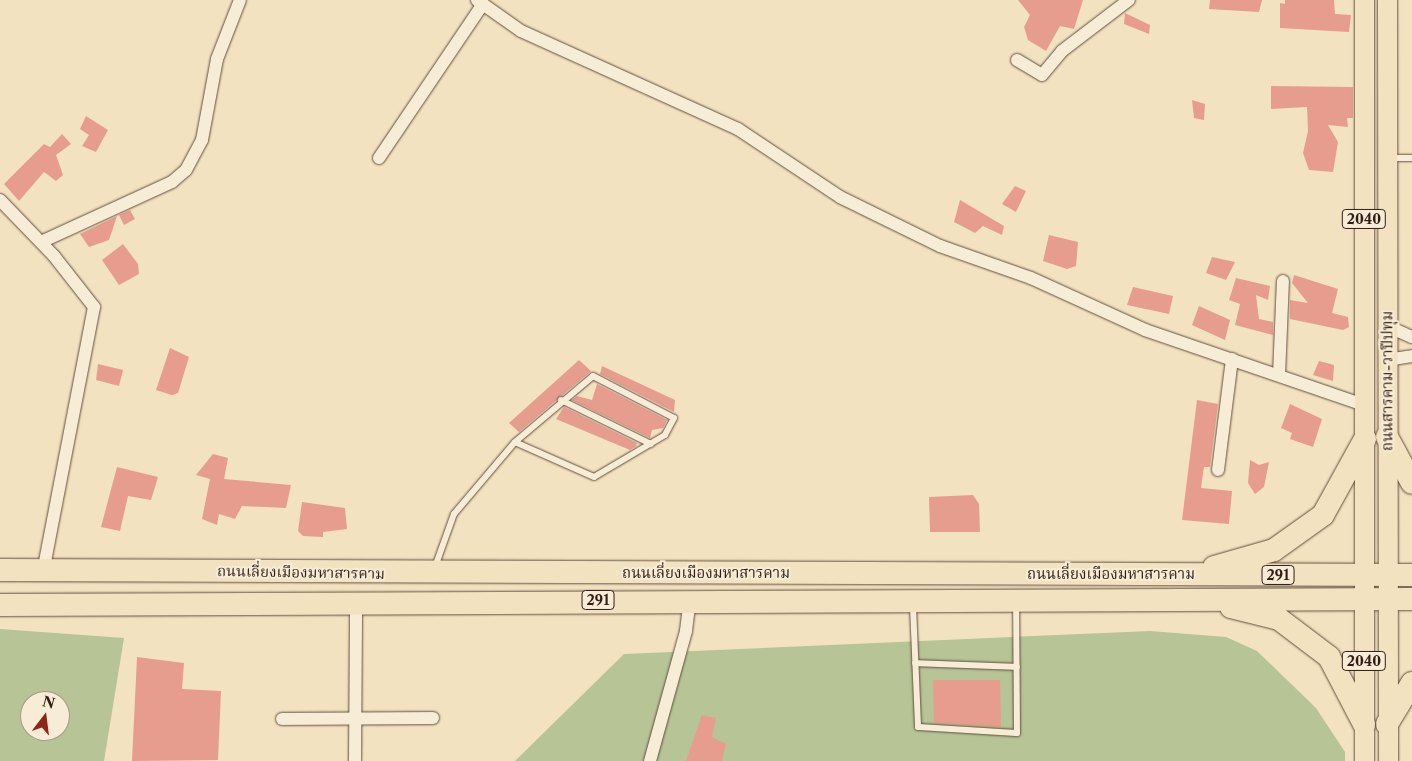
<!DOCTYPE html>
<html>
<head>
<meta charset="utf-8">
<style>
  body { margin:0 }
  #map { position:relative; width:1412px; height:761px; overflow:hidden; background:#f3e2bf; font-family:"Libre Caslon Text","Noto Serif Thai",serif }
  div>[style] { position:absolute }
  [style*='--x'] { left:calc(var(--x)*1px); top:calc(var(--y)*1px); width:calc(var(--w)*1px); rotate:calc(var(--a)*1deg) }
  .green>* { inset:0; background:#b6c496 }
  .building>* { inset:0; background:#e69d8e }
  .roads { filter:drop-shadow(0 0 1px #624e40) drop-shadow(0 0 1px #624e40) }
  .lane>* { height:6px; margin:-3px; padding:0 3px; transform-origin:3px; border-radius:3px; background:#f7ecd5 }
  .street>* { height:12px; margin:-6px; padding:0 6px; transform-origin:6px; border-radius:6px; background:#f7ecd5 }
  .primary>* { height:19px; margin:-9.5px; padding:0 9.5px; transform-origin:9.5px; border-radius:9.5px; background:#f3e2bf }
  .highway>* { height:22px; margin:-11px; padding:0 11px; transform-origin:11px; border-radius:11px; background:#f3e2bf }
  span { translate:-50% -50%; white-space:nowrap; text-align:center; line-height:1.15; -webkit-text-stroke:4px #f7ecd5; paint-order:stroke }
  .shield-label span { padding:1px 4px; background:#f7ecd5; border:1px solid; border-radius:4px; -webkit-text-stroke-width:0 }
  .shield-label { font-size:14px; color:#311d15; font-weight:700 }
  .street-label { font-size:15px; color:#311d15 }
  .north { position:absolute; left:20px; top:691px; width:50px; height:50px; box-sizing:border-box; background:#f7ecd5; border:1px solid #a89988; border-radius:50%; rotate:15deg; font-size:14px; font-weight:700; line-height:20px; text-align:center; color:#311d15 }
  .north::after { content:''; display:block; margin:auto; width:18px; height:22px; background:#8f2418; clip-path:polygon(50% 0,100% 100%,50% 72%,0 100%) }
</style>
</head>
<body>
<div id="map">
  <div class="green">
    <i style="clip-path:polygon(evenodd,0 629px,124px 638px,104px 761px,0 761px,0 629px,30px 701px,60px 701px,60px 731px,30px 731px,30px 701px)"></i>
    <i style="clip-path:polygon(1150px 631px,1226px 637px,1257px 651px,1316px 708px,1345px 752px,1345px 761px,515px 761px,624px 654px)"></i>
  </div>
  <div class="building">
    <i style="clip-path:polygon(1018px 0,1083px 0,1074px 29px,1060px 26px,1046px 51px,1028px 40px,1024px 27px,1030px 15px)"></i>
    <i style="clip-path:polygon(1210px 0,1262px 0,1259px 12px,1209px 9px)"></i>
    <i style="clip-path:polygon(1285px 0,1334px 0,1335px 14px,1351px 15px,1349px 32px,1280px 28px,1280px 3px,1285px 4px)"></i>
    <i style="clip-path:polygon(1125px 13px,1150px 25px,1149px 34px,1124px 24px)"></i>
    <i style="clip-path:polygon(1271px 86px,1353px 87px,1353px 118px,1347px 118px,1348px 127px,1328px 125px,1338px 142px,1333px 172px,1309px 170px,1303px 153px,1308px 131px,1307px 107px,1271px 109px)"></i>
    <i style="clip-path:polygon(1192px 100px,1205px 104px,1204px 120px,1194px 118px)"></i>
    <i style="clip-path:polygon(86px 116px,108px 130px,96px 152px,82px 146px,89px 135px,80px 129px)"></i>
    <i style="clip-path:polygon(62px 134px,71px 144px,56px 155px,63px 175px,56px 181px,44px 172px,19px 201px,4px 184px,44px 144px,50px 147px)"></i>
    <i style="clip-path:polygon(1015px 186px,1026px 191px,1016px 212px,1002px 204px)"></i>
    <i style="clip-path:polygon(960px 200px,1004px 226px,1002px 235px,983px 226px,975px 233px,954px 222px)"></i>
    <i style="clip-path:polygon(130px 210px,135px 219px,124px 225px,119px 215px)"></i>
    <i style="clip-path:polygon(117px 216px,109px 240px,89px 247px,80px 234px)"></i>
    <i style="clip-path:polygon(1049px 235px,1078px 242px,1076px 266px,1067px 269px,1043px 261px)"></i>
    <i style="clip-path:polygon(123px 244px,138px 264px,139px 274px,119px 285px,102px 260px)"></i>
    <i style="clip-path:polygon(1212px 257px,1235px 262px,1226px 280px,1206px 273px)"></i>
    <i style="clip-path:polygon(1294px 275px,1338px 289px,1332px 313px,1348px 317px,1349px 327px,1343px 330px,1290px 319px,1290px 300px,1308px 303px,1292px 283px)"></i>
    <i style="clip-path:polygon(1236px 278px,1270px 286px,1268px 300px,1256px 295px,1259px 319px,1273px 322px,1273px 335px,1235px 325px,1240px 304px,1229px 300px)"></i>
    <i style="clip-path:polygon(1133px 287px,1173px 296px,1169px 314px,1127px 305px)"></i>
    <i style="clip-path:polygon(1199px 306px,1230px 320px,1225px 340px,1192px 325px)"></i>
    <i style="clip-path:polygon(170px 348px,189px 357px,178px 393px,172px 395px,156px 390px)"></i>
    <i style="clip-path:polygon(579px 360px,591px 371px,519px 432px,509px 423px)"></i>
    <i style="clip-path:polygon(1319px 361px,1334px 365px,1333px 381px,1313px 375px)"></i>
    <i style="clip-path:polygon(98px 364px,123px 370px,119px 386px,96px 380px)"></i>
    <i style="clip-path:polygon(602px 366px,675px 400px,674px 412px,600px 374px)"></i>
    <i style="clip-path:polygon(597px 384px,667px 420px,663px 428px,652px 430px,650px 438px,572px 400px,577px 396px,592px 400px)"></i>
    <i style="clip-path:polygon(1197px 400px,1218px 404px,1210px 467px,1204px 467px,1201px 488px,1232px 491px,1229px 524px,1182px 520px)"></i>
    <i style="clip-path:polygon(1290px 404px,1322px 419px,1313px 447px,1290px 439px,1292px 433px,1281px 428px)"></i>
    <i style="clip-path:polygon(564px 407px,637px 443px,636px 446px,630px 450px,556px 419px)"></i>
    <i style="clip-path:polygon(213px 454px,228px 458px,224px 479px,291px 485px,286px 508px,242px 506px,235px 519px,219px 514px,217px 525px,202px 519px,210px 479px,196px 475px)"></i>
    <i style="clip-path:polygon(1250px 460px,1259px 465px,1269px 462px,1264px 487px,1255px 494px,1248px 483px)"></i>
    <i style="clip-path:polygon(117px 467px,158px 477px,151px 500px,128px 496px,120px 531px,101px 527px)"></i>
    <i style="clip-path:polygon(973px 495px,979px 504px,980px 532px,930px 532px,929px 497px)"></i>
    <i style="clip-path:polygon(302px 502px,345px 508px,347px 529px,323px 532px,323px 537px,303px 536px,298px 531px)"></i>
    <i style="clip-path:polygon(137px 657px,184px 663px,182px 689px,221px 691px,218px 760px,132px 761px)"></i>
    <i style="clip-path:polygon(933px 680px,1000px 680px,1001px 727px,934px 723px)"></i>
    <i style="clip-path:polygon(702px 715px,716px 718px,712px 737px,726px 744px,722px 761px,686px 761px)"></i>
  </div>
  <div class="roads">
    <div class="lane">
      <i style="--x:1388;--y:158;--w:24;--a:0"></i>
      <i style="--x:561;--y:400;--w:100;--a:26.1"></i>
      <i style="--x:435;--y:567;--w:56;--a:-70.3"></i>
      <i style="--x:454;--y:514;--w:94;--a:-49.7"></i>
      <i style="--x:515;--y:442;--w:102;--a:-40.2"></i>
      <i style="--x:593;--y:376;--w:91;--a:27.4"></i>
      <i style="--x:674;--y:418;--w:19;--a:118"></i>
      <i style="--x:665;--y:435;--w:82;--a:149.4"></i>
      <i style="--x:594;--y:477;--w:86;--a:-156.1"></i>
      <i style="--x:913;--y:606;--w:121;--a:87.6"></i>
      <i style="--x:918;--y:727;--w:99;--a:3.5"></i>
      <i style="--x:1017;--y:733;--w:129;--a:-90.4"></i>
      <i style="--x:915;--y:663;--w:102;--a:2.2"></i>
    </div>
    <div class="street">
      <i style="--x:477;--y:0;--w:54;--a:35.2"></i>
      <i style="--x:521;--y:31;--w:238;--a:24.3"></i>
      <i style="--x:738;--y:129;--w:123;--a:33.7"></i>
      <i style="--x:840;--y:197;--w:111;--a:26.1"></i>
      <i style="--x:940;--y:246;--w:96;--a:19.4"></i>
      <i style="--x:1031;--y:278;--w:125;--a:24.5"></i>
      <i style="--x:1145;--y:330;--w:231;--a:18.9"></i>
      <i style="--x:1017;--y:60;--w:29;--a:31"></i>
      <i style="--x:1042;--y:75;--w:31;--a:-50"></i>
      <i style="--x:1062;--y:51;--w:84;--a:-37.3"></i>
      <i style="--x:379;--y:158;--w:186;--a:-56"></i>
      <i style="--x:0;--y:200;--w:78;--a:46"></i>
      <i style="--x:54;--y:256;--w:65;--a:51.9"></i>
      <i style="--x:94;--y:307;--w:269;--a:100.9"></i>
      <i style="--x:41;--y:242;--w:144;--a:-24.6"></i>
      <i style="--x:172;--y:182;--w:18;--a:-41"></i>
      <i style="--x:186;--y:170;--w:34;--a:-62"></i>
      <i style="--x:202;--y:140;--w:82;--a:-79.5"></i>
      <i style="--x:217;--y:59;--w:63;--a:-68.7"></i>
      <i style="--x:1387;--y:326;--w:27;--a:24"></i>
      <i style="--x:1387;--y:360;--w:25;--a:-9"></i>
      <i style="--x:1279;--y:375;--w:94;--a:-87.6"></i>
      <i style="--x:1218;--y:470;--w:112;--a:-82.8"></i>
      <i style="--x:282;--y:719;--w:151;--a:-0.4"></i>
      <i style="--x:355;--y:761;--w:157;--a:-89.6"></i>
      <i style="--x:650;--y:761;--w:135;--a:-74.5"></i>
      <i style="--x:686;--y:631;--w:32;--a:-83"></i>
    </div>
    <div class="primary">
      <i style="--x:1364;--y:0;--w:761;--a:90"></i>
      <i style="--x:1387;--y:0;--w:761;--a:89.92"></i>
    </div>
    <div class="highway">
      <i style="--x:1387;--y:437;--w:52;--a:61.5"></i>
      <i style="--x:1214;--y:567;--w:62;--a:-15.8"></i>
      <i style="--x:1274;--y:550;--w:60;--a:-35.5"></i>
      <i style="--x:1323;--y:515;--w:87;--a:-61.1"></i>
      <i style="--x:0;--y:570;--w:1412;--a:0.2"></i>
      <i style="--x:0;--y:605;--w:1412;--a:-0.24"></i>
      <i style="--x:1231;--y:607;--w:49;--a:14"></i>
      <i style="--x:1279;--y:619;--w:63;--a:37.2"></i>
      <i style="--x:1329;--y:657;--w:76;--a:62.4"></i>
      <i style="--x:1387;--y:724;--w:48;--a:-58.6"></i>
    </div>
  </div>
  <div class="shield-label">
    <span style="left:1364px;top:219px">2040</span>
    <span style="left:1278px;top:575px">291</span>
    <span style="left:598px;top:600px">291</span>
    <span style="left:1364px;top:661px">2040</span>
  </div>
  <div class="street-label">
    <span style="left:1387px;top:381px;rotate:-90deg">ถนนสารคาม-วาปีปทุม</span>
    <span style="left:301px;top:572px;rotate:1deg">ถนนเลี่ยงเมืองมหาสารคาม</span>
    <span style="left:706px;top:573px">ถนนเลี่ยงเมืองมหาสารคาม</span>
    <span style="left:1111px;top:574px">ถนนเลี่ยงเมืองมหาสารคาม</span>
  </div>
  <div class="north">N</div>
</div>
</body>
</html>
